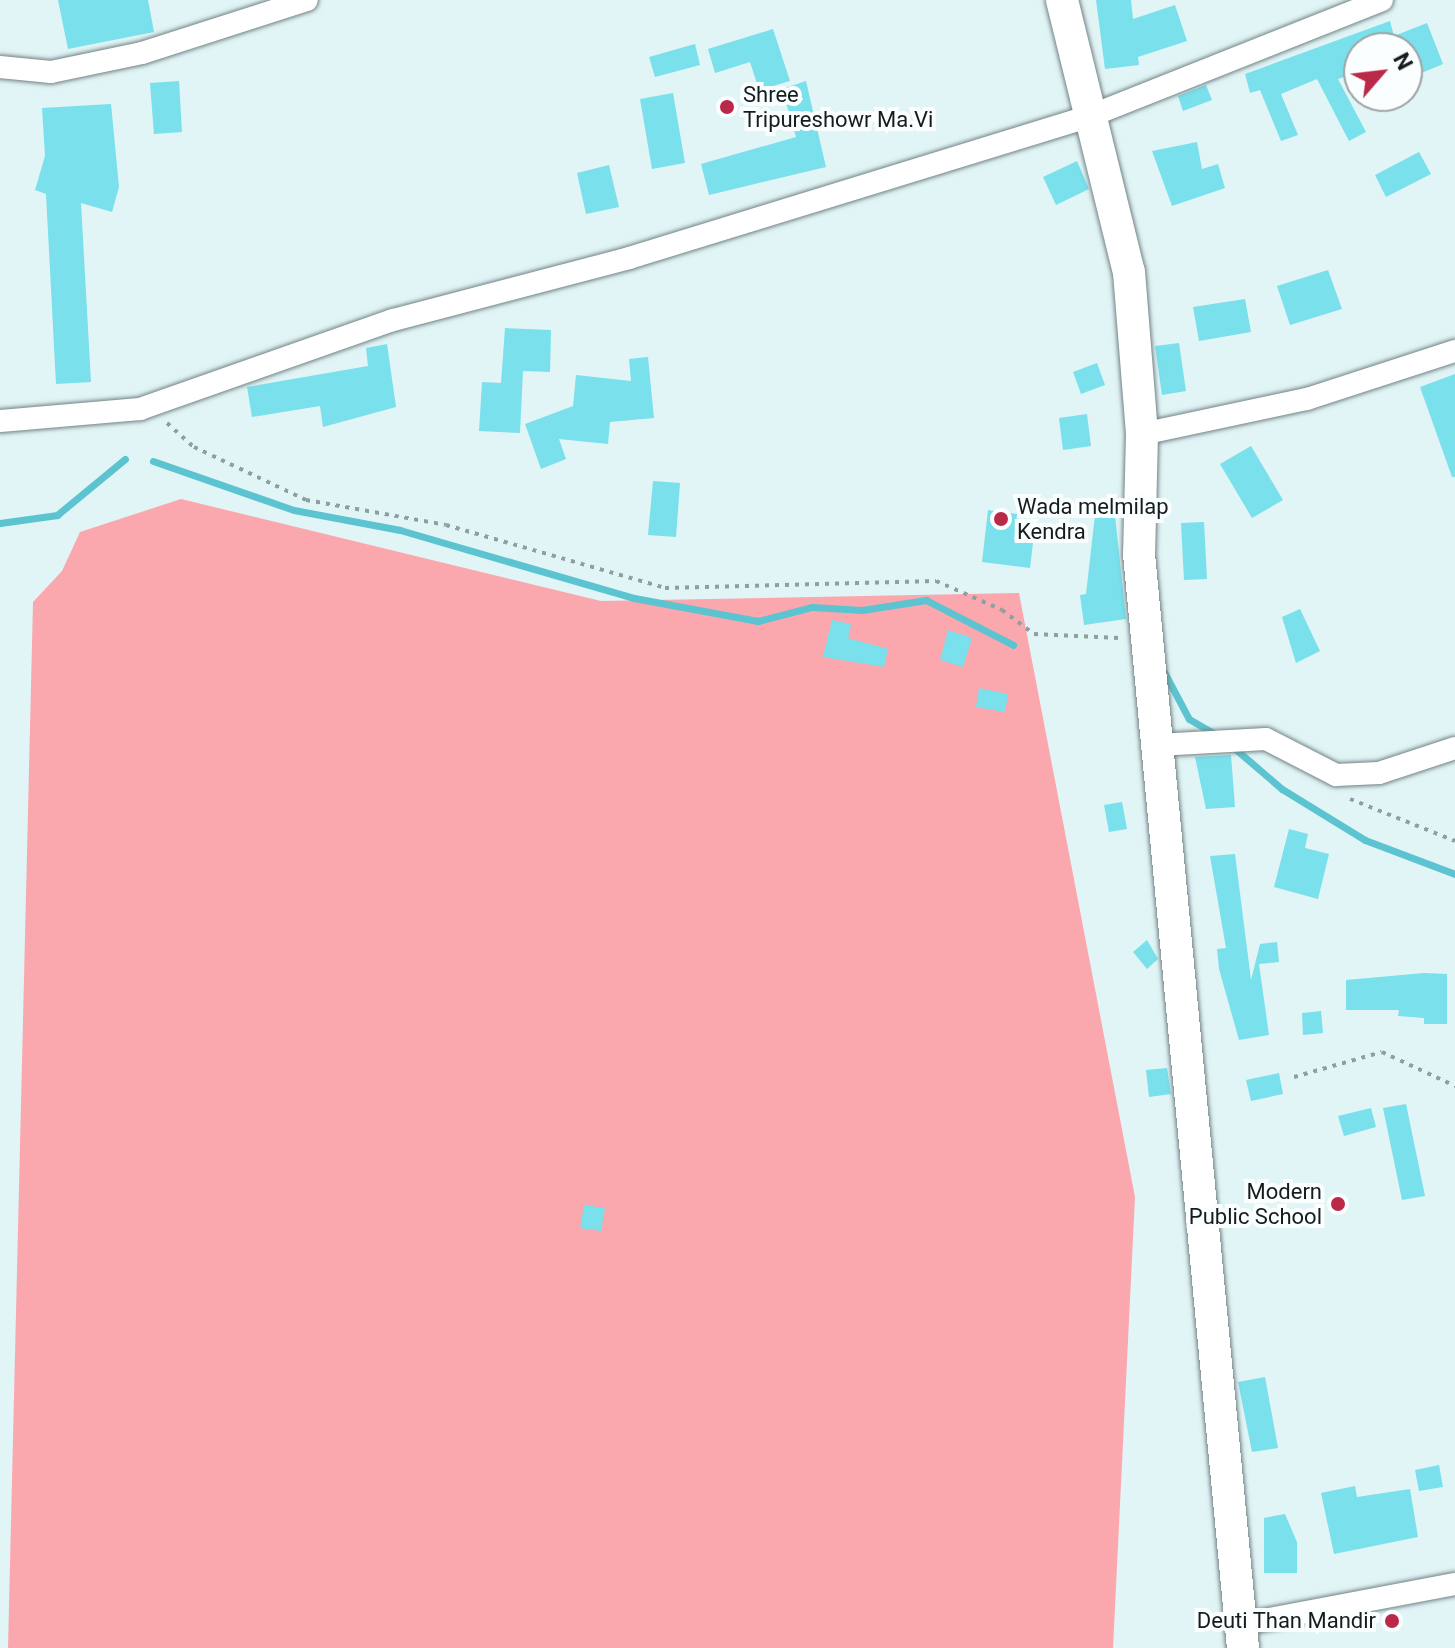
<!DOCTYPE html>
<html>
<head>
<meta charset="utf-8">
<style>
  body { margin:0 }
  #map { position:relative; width:1455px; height:1648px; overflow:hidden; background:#e1f4f6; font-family:Roboto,sans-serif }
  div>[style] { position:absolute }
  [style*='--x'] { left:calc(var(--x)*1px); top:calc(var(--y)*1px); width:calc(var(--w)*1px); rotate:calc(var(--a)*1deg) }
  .green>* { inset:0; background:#faa8ae }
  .stream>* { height:7px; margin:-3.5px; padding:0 3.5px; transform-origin:3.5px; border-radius:3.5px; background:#5bc4d0 }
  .building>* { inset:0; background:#79e0ec }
  .path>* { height:4px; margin-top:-2px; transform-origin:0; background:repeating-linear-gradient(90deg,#8f9e9f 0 4px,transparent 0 10px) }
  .roads { filter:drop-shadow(0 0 2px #728385) drop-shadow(0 0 2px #728385) }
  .minor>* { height:22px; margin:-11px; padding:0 11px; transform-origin:11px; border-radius:11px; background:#fff }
  .secondary>* { height:32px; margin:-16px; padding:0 16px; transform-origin:16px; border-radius:16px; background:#fff }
  .dots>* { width:22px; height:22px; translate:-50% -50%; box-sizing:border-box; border:4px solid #fafefe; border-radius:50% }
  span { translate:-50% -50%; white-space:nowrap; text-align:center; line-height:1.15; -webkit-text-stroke:8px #fafefe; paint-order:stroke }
  .poi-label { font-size:22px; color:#151c1d }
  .left { translate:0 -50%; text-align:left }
  .right { translate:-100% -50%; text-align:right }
  .north { position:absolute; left:1343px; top:32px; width:80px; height:80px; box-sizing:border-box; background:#fafefe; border:2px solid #9ea4a4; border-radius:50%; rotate:62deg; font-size:22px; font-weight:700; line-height:32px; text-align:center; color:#151c1d }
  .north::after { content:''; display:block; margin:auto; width:28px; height:36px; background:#ba2948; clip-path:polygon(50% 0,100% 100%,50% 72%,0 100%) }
</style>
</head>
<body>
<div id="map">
  <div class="green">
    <i style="clip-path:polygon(181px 499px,601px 601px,1019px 593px,1135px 1197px,1113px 1648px,8px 1648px,33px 602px,62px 571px,80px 532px)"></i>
  </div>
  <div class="stream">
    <i style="--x:153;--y:461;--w:149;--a:19.2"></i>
    <i style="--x:294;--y:510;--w:108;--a:10.7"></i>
    <i style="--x:400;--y:530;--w:244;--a:16.2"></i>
    <i style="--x:634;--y:598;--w:126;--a:10.5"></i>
    <i style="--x:758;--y:621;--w:56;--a:-14.5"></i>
    <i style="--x:812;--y:607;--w:50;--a:3.4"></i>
    <i style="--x:862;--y:610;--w:65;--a:-8.9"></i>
    <i style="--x:926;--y:600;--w:98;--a:27.3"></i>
    <i style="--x:0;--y:523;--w:58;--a:-8"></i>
    <i style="--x:57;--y:515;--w:88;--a:-39.5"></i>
    <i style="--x:1164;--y:672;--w:53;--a:62"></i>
    <i style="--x:1189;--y:719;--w:32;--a:30"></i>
    <i style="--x:1233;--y:747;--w:65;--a:40.6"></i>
    <i style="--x:1282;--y:789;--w:97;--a:31.6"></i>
    <i style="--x:1365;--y:840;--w:96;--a:20.7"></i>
  </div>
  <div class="building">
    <i style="clip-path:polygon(58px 0,148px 0,154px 32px,68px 49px)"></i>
    <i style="clip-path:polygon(1096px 0,1131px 0,1133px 19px,1175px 5px,1187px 41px,1138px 57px,1139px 65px,1105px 69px)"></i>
    <i style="clip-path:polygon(1390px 21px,1394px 36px,1427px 23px,1443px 64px,1419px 74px,1409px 48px,1359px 48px,1359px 72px,1338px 79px,1366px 132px,1349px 141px,1317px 79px,1281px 94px,1298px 135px,1281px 141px,1260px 90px,1250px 93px,1245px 74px)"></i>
    <i style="clip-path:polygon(773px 29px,790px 81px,759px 90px,750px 62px,715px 73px,708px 49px)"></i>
    <i style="clip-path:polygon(695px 44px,700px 65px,655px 77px,649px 57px)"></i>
    <i style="clip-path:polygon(179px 81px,182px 132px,154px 134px,150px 83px)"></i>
    <i style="clip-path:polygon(806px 81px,826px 167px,709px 195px,701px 164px,796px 137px,782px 89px)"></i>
    <i style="clip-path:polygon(1206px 85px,1212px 100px,1183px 111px,1178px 96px)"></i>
    <i style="clip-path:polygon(673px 93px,685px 163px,652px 169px,640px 99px)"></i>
    <i style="clip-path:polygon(111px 104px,119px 187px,112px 212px,81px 203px,91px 382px,56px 384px,46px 194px,35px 190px,45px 156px,42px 108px)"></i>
    <i style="clip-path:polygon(1197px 142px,1202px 169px,1218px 164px,1225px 188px,1172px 206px,1152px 151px)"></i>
    <i style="clip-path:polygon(1419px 152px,1431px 174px,1386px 197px,1375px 175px)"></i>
    <i style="clip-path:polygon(1077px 161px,1089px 189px,1056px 205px,1043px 177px)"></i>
    <i style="clip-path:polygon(609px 165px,619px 207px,586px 214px,577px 173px)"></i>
    <i style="clip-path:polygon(1328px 270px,1342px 309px,1290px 325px,1277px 286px)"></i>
    <i style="clip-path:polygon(1245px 299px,1251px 332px,1199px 341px,1193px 307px)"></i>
    <i style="clip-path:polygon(505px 328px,551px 330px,550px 372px,523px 371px,520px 433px,479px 431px,482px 382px,501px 383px)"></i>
    <i style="clip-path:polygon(1179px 343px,1186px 391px,1162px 395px,1155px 346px)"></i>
    <i style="clip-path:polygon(387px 344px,396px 407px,323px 427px,320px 406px,252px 417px,247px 387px,368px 366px,366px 348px)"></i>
    <i style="clip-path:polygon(648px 357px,654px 418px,610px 422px,608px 444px,559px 439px,566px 459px,541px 469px,525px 424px,573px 406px,576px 375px,631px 381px,629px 359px)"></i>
    <i style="clip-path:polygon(1097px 363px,1105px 385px,1081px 394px,1073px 372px)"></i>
    <i style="clip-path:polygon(1455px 374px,1455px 477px,1452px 477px,1420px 387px)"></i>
    <i style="clip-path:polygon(1087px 414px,1091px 446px,1063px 450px,1059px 418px)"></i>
    <i style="clip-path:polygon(1251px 446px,1283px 500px,1252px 518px,1220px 464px)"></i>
    <i style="clip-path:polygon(653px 481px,680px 483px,676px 537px,648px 535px)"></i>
    <i style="clip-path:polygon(988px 510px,1017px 514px,1014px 541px,1033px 543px,1030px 568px,982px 562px)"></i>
    <i style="clip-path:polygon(1095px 515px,1115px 515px,1126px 619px,1084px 625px,1080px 595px,1086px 594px)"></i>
    <i style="clip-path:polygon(1204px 522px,1207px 579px,1184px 580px,1181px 523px)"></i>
    <i style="clip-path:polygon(1300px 609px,1320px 651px,1296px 663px,1282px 617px)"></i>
    <i style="clip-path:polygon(832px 620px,851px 624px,848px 638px,888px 649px,884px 667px,823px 657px)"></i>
    <i style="clip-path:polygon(948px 630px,972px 638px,963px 667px,940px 660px)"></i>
    <i style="clip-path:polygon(979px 688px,1008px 694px,1005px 712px,976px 707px)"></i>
    <i style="clip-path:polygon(1231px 755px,1235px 807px,1206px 809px,1195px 757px)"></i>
    <i style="clip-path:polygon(1122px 802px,1127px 829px,1109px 832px,1104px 805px)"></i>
    <i style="clip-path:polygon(1289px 829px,1308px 834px,1305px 848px,1329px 854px,1318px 899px,1274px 887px)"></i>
    <i style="clip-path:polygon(1235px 854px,1251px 980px,1260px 944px,1277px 942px,1279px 962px,1259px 964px,1269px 1035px,1239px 1040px,1219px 969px,1217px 949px,1226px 948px,1210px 856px)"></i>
    <i style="clip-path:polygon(1147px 940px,1158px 959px,1147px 969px,1133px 952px)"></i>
    <i style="clip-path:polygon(1424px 973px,1447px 974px,1447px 1024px,1424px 1024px,1424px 1018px,1398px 1016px,1399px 1010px,1346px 1010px,1346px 980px)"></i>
    <i style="clip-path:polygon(1321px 1011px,1323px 1033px,1303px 1035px,1302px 1013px)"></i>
    <i style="clip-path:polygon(1167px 1068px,1171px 1094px,1149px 1097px,1146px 1070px)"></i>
    <i style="clip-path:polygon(1279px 1073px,1283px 1094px,1251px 1101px,1246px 1080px)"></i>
    <i style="clip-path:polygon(1406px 1104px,1425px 1196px,1402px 1200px,1383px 1108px)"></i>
    <i style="clip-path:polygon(1371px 1108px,1376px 1127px,1344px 1136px,1338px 1116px)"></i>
    <i style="clip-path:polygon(584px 1205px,605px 1208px,601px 1231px,580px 1228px)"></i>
    <i style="clip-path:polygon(1265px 1377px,1278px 1448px,1252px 1452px,1238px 1382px)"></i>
    <i style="clip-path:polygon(1439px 1465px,1443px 1487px,1419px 1491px,1415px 1470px)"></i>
    <i style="clip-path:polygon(1355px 1486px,1357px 1497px,1410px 1489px,1418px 1537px,1334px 1554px,1321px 1493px)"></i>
    <i style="clip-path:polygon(1285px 1514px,1297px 1542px,1297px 1573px,1264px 1573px,1264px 1518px)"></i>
  </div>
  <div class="path">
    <i style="--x:167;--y:423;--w:36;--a:42"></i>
    <i style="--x:194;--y:447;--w:124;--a:25.3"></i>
    <i style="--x:306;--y:500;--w:142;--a:10.1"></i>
    <i style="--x:446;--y:525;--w:228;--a:16"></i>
    <i style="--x:665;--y:588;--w:271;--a:-1.5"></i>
    <i style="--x:936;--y:581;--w:72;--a:23.7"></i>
    <i style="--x:1002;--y:610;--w:40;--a:37"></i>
    <i style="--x:1034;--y:634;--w:85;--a:2.7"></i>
    <i style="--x:1350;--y:799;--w:113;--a:21.8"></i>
    <i style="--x:1294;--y:1077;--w:91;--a:-15.9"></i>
    <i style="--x:1382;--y:1052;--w:81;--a:25"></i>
  </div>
  <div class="roads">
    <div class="minor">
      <i style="--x:0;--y:67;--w:51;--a:5.6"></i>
      <i style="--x:51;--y:72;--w:93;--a:-11.8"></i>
      <i style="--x:142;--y:53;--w:173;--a:-17.8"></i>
      <i style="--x:0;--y:421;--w:141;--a:-4.9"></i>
      <i style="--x:140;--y:409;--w:268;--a:-19.4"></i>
      <i style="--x:393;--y:320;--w:244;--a:-14.7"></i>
      <i style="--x:629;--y:258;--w:486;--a:-17.1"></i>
      <i style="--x:1093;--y:115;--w:311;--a:-21.7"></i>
      <i style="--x:1142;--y:434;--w:169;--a:-12"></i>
      <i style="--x:1307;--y:399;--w:156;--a:-18"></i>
      <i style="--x:1157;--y:745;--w:109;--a:-3.2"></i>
      <i style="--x:1266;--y:739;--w:79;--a:27.2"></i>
      <i style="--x:1336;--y:775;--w:43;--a:-2.7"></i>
      <i style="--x:1379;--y:773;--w:80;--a:-18.2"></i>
      <i style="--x:1243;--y:1624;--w:216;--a:-10.7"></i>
    </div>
    <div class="secondary">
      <i style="--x:1062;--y:0;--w:280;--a:76.2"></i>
      <i style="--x:1129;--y:272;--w:163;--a:85.4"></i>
      <i style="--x:1142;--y:434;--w:120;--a:91.4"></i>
      <i style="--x:1139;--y:554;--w:1099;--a:84.57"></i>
    </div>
  </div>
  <div class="dots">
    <i style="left:727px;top:107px;background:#ba2948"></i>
    <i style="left:1001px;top:519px;background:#ba2948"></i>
    <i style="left:1338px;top:1204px;background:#ba2948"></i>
    <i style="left:1392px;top:1621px;background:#ba2948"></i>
  </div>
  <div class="poi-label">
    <span class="left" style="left:743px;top:107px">Shree<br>Tripureshowr Ma.Vi</span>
    <span class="left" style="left:1017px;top:519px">Wada melmilap<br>Kendra</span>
    <span class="right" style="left:1322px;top:1204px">Modern<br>Public School</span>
    <span class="right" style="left:1376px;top:1621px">Deuti Than Mandir</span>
  </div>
  <div class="north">N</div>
</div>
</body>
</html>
